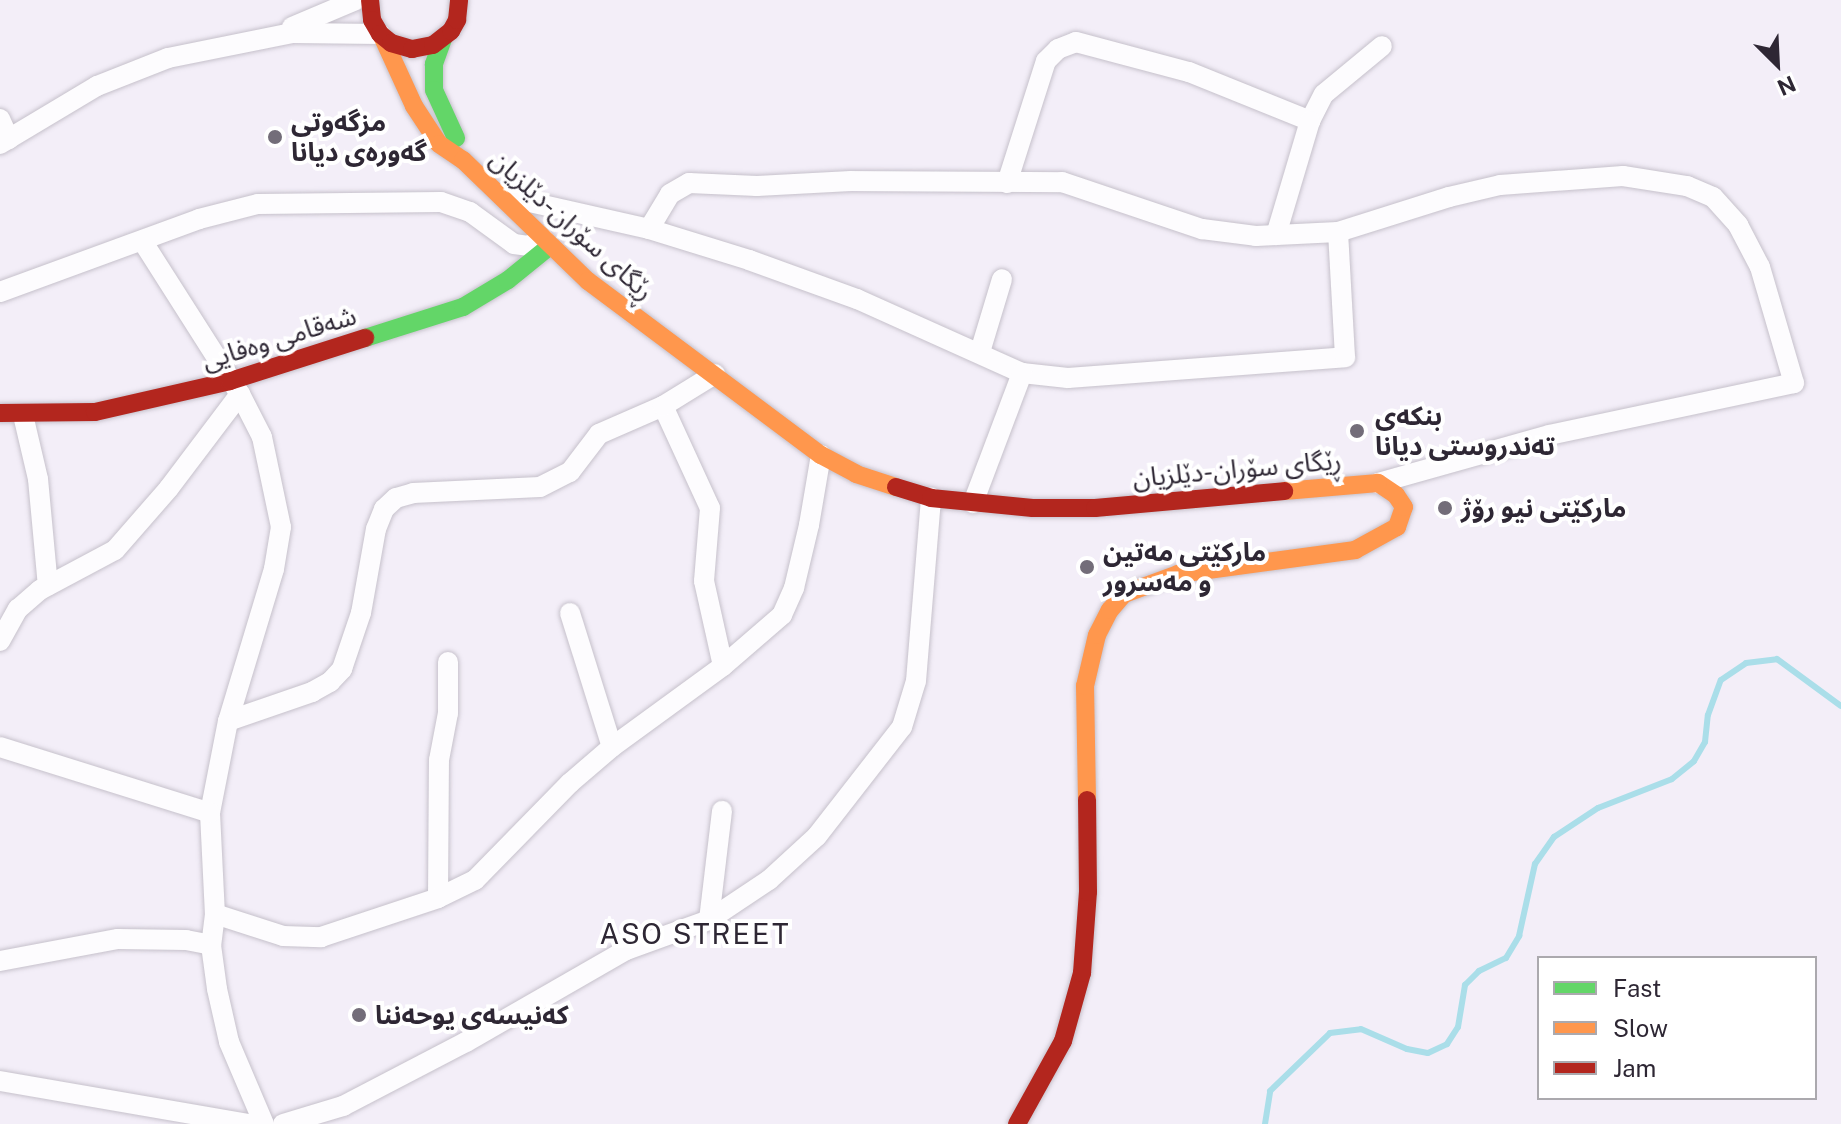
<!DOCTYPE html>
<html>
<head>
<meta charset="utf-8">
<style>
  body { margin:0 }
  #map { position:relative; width:1841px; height:1124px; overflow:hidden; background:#f3eef8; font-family:"Public Sans","Noto Sans Arabic",sans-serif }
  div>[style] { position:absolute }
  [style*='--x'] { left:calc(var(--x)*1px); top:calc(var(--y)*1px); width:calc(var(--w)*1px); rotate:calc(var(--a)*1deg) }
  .stream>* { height:6px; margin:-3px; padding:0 3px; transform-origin:3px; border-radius:3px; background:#aadee9 }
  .roads { filter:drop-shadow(0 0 2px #c6c1cb) drop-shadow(0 0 2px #c6c1cb) }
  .street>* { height:20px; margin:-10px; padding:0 10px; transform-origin:10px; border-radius:10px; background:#fdfcfe }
  .fast>* { height:18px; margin:-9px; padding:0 9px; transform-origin:9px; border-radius:9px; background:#63d668 }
  .slow>* { height:18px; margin:-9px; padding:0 9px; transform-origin:9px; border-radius:9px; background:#ff974d }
  .jam>* { height:18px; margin:-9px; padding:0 9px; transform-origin:9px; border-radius:9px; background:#b3261e }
  .dots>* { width:22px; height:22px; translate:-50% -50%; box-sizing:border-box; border:4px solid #fff; border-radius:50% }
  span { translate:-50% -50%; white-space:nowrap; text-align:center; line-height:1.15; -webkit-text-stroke:8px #fff; paint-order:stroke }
  .poi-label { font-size:26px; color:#2e2734; font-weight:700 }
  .left { translate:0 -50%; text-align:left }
  .street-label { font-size:26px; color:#2e2734 }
  .neighbourhood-label { font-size:28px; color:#2e2734; letter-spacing:2px }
  .legend { position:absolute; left:1537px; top:956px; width:280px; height:144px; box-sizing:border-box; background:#fff; border:2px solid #aba9ae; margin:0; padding:10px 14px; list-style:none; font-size:24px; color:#2e2734 }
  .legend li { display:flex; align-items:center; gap:16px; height:40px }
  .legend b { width:40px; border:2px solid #aba9ae }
  .north { position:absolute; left:1737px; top:24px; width:80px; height:80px; -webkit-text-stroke:6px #fff; paint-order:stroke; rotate:156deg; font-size:22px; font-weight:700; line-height:32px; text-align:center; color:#2e2734 }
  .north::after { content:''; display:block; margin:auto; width:28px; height:36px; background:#2e2734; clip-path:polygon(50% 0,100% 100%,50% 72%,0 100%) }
</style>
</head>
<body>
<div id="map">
  <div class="stream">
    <i style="--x:1265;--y:1124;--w:33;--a:-81"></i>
    <i style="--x:1270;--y:1091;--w:83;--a:-44"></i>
    <i style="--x:1330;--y:1033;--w:31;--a:-7"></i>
    <i style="--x:1361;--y:1029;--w:50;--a:23.5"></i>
    <i style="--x:1407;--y:1049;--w:21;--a:11"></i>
    <i style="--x:1428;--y:1053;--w:21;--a:-25"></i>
    <i style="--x:1447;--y:1044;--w:20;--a:-57"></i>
    <i style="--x:1458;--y:1027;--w:43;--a:-80.5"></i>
    <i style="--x:1465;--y:985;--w:20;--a:-45"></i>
    <i style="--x:1479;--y:971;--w:30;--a:-26"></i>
    <i style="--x:1506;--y:958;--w:26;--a:-59"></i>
    <i style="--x:1519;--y:936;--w:74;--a:-77.5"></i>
    <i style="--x:1535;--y:864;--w:33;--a:-55"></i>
    <i style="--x:1554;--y:837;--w:53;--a:-33.4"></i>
    <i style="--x:1598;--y:808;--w:79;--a:-21.4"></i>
    <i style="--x:1672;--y:779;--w:28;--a:-39"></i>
    <i style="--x:1694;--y:761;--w:22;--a:-60"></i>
    <i style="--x:1705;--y:742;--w:27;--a:-84"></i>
    <i style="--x:1708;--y:715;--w:37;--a:-70"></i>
    <i style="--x:1721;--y:680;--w:30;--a:-34"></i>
    <i style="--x:1746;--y:663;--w:31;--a:-7"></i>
    <i style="--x:1777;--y:659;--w:79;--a:36.3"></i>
  </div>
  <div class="roads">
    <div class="street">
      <i style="--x:292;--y:27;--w:69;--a:-22.9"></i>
      <i style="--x:0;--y:119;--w:22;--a:66"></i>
      <i style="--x:1310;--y:121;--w:30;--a:-63"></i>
      <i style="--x:1324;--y:94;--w:75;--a:-39.6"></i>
      <i style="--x:0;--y:144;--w:113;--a:-30.9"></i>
      <i style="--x:97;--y:86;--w:76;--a:-21.5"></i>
      <i style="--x:168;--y:58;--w:126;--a:-11.4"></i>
      <i style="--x:292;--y:33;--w:88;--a:0.7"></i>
      <i style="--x:1007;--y:183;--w:128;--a:-72.3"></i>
      <i style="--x:1046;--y:61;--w:17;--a:-45"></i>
      <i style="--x:1058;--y:49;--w:19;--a:-21"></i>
      <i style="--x:1076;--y:42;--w:117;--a:14.9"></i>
      <i style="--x:1189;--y:72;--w:131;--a:22"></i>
      <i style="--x:1310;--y:121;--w:119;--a:106.6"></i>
      <i style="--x:503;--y:196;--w:150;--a:12.7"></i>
      <i style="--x:649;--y:229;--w:105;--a:17.2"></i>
      <i style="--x:749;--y:260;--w:115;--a:19.9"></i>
      <i style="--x:857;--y:299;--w:181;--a:24.2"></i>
      <i style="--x:1022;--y:373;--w:46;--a:6.2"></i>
      <i style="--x:1068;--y:378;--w:278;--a:-4.3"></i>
      <i style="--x:1345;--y:357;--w:125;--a:-93.2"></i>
      <i style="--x:649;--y:229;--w:41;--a:-59"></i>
      <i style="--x:670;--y:194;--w:22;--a:-30"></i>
      <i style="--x:689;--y:183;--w:68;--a:2.5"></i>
      <i style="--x:757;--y:186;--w:94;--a:-3"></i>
      <i style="--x:851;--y:181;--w:211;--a:0.3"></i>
      <i style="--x:1062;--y:182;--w:148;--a:18.6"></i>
      <i style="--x:1202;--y:229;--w:54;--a:7.4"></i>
      <i style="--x:1256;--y:236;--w:82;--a:-2.8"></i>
      <i style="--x:1338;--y:232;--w:116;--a:-17.5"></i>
      <i style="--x:1449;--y:197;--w:52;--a:-13.2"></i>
      <i style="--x:1500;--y:185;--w:123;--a:-4.2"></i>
      <i style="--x:1623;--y:176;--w:65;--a:8.9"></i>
      <i style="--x:1687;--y:186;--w:28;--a:23"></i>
      <i style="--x:1713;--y:197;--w:38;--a:48"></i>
      <i style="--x:1738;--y:225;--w:47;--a:62.4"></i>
      <i style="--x:1760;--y:267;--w:121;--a:73.7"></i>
      <i style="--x:1794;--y:383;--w:250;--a:168"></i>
      <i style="--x:1549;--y:435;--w:178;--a:164.3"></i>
      <i style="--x:143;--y:242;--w:180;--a:57.5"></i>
      <i style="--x:240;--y:394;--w:48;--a:62.9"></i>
      <i style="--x:262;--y:437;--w:92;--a:78.1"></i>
      <i style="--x:281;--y:527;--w:43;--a:99.5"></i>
      <i style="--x:274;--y:569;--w:159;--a:106.8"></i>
      <i style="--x:228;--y:721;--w:94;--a:101.1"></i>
      <i style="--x:210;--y:813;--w:101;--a:87.2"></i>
      <i style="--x:215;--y:914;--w:31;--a:97"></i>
      <i style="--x:211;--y:945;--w:44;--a:82.2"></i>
      <i style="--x:217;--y:989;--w:54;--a:77.2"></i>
      <i style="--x:229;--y:1042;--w:89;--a:66.9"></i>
      <i style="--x:0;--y:292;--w:212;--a:-20.1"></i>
      <i style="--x:199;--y:219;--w:61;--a:-14.3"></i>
      <i style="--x:258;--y:204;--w:183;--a:-0.6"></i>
      <i style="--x:441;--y:202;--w:31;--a:19"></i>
      <i style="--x:470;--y:212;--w:54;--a:36"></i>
      <i style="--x:514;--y:244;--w:14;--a:8"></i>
      <i style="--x:528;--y:246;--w:17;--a:-24"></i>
      <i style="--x:980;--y:352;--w:76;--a:-73.2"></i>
      <i style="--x:663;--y:406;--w:112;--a:65.3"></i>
      <i style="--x:710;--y:508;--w:73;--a:94.7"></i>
      <i style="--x:704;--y:581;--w:87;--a:77.4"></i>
      <i style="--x:23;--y:415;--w:66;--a:76.8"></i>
      <i style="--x:38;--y:479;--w:107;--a:84.7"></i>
      <i style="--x:973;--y:503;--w:139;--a:-69.3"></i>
      <i style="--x:570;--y:613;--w:140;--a:72.6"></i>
      <i style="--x:0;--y:641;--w:37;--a:-61"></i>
      <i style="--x:18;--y:609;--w:29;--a:-41"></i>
      <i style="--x:40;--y:590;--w:85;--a:-28.1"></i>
      <i style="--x:115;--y:550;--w:82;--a:-48.9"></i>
      <i style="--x:169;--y:488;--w:118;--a:-52.9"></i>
      <i style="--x:228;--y:721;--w:89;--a:-19"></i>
      <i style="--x:312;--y:692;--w:21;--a:-29"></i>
      <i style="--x:330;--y:682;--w:18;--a:-47"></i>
      <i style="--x:342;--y:669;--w:59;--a:-71.3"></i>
      <i style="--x:361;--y:613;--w:85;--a:-79.9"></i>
      <i style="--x:376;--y:529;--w:22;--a:-68"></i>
      <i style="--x:384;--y:509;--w:16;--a:-43"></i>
      <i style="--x:396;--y:498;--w:18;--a:-16"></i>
      <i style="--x:413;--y:493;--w:127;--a:-2.7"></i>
      <i style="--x:540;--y:487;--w:34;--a:-27"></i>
      <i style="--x:570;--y:472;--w:48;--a:-52.7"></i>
      <i style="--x:599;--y:434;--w:70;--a:-23.6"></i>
      <i style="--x:663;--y:406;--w:61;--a:-31.6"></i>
      <i style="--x:0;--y:747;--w:220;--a:17.4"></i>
      <i style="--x:438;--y:898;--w:138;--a:-89.6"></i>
      <i style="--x:439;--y:760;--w:48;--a:-79.2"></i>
      <i style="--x:448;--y:713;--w:51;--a:-90"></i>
      <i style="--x:215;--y:914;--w:71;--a:17.9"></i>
      <i style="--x:283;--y:936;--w:38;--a:2"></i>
      <i style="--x:321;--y:937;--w:123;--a:-18.4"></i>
      <i style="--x:438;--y:898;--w:41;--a:-25.9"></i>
      <i style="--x:475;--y:880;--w:136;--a:-45.6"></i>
      <i style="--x:570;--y:783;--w:55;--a:-40.6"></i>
      <i style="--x:612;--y:747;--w:137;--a:-36.1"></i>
      <i style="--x:723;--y:666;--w:78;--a:-40.8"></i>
      <i style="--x:782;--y:615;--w:30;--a:-66"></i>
      <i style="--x:794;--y:588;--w:65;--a:-76.6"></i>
      <i style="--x:809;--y:525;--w:71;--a:-80.3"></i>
      <i style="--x:709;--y:920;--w:110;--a:-83.2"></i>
      <i style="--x:0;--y:961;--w:120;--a:-10.6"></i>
      <i style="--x:118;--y:939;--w:68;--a:0.8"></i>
      <i style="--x:186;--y:940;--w:25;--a:11"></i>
      <i style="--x:0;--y:1081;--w:254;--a:9.8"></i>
      <i style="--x:283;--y:1124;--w:63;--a:-16.7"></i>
      <i style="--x:343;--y:1106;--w:139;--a:-27.5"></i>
      <i style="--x:466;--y:1042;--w:185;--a:-29.9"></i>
      <i style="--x:626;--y:950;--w:88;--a:-19.9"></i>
      <i style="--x:709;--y:920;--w:72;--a:-33.7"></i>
      <i style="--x:769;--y:880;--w:65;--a:-42.5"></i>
      <i style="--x:817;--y:836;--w:138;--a:-52.1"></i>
      <i style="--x:902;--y:727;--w:48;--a:-73.1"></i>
      <i style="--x:916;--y:681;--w:184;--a:-85.3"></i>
    </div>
    <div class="fast">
      <i style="--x:443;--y:39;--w:27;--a:110"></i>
      <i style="--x:434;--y:64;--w:26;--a:90"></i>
      <i style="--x:434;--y:90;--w:53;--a:65.4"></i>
      <i style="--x:365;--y:338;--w:103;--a:-17.6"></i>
      <i style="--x:463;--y:307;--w:52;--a:-31"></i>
      <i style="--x:508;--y:280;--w:54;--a:-39"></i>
    </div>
    <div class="slow">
      <i style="--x:382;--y:36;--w:77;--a:65.4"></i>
      <i style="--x:414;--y:106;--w:45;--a:56.7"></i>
      <i style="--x:439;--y:144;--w:29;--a:34"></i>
      <i style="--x:463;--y:160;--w:174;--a:44.1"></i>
      <i style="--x:588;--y:281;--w:291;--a:36.8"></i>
      <i style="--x:821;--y:455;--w:40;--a:28"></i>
      <i style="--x:856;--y:474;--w:42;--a:18"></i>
      <i style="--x:1087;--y:800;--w:114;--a:-91"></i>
      <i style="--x:1085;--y:686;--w:52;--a:-76.8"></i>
      <i style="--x:1097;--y:635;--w:28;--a:-63"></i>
      <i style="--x:1110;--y:610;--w:21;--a:-49"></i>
      <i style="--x:1124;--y:594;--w:58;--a:-20.3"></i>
      <i style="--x:1178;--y:574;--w:179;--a:-7.7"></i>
      <i style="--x:1355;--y:550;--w:48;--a:-28.7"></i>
      <i style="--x:1397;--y:527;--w:21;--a:-71"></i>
      <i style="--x:1404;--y:507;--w:14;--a:-124"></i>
      <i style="--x:1396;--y:495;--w:22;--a:-146"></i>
      <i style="--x:1378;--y:483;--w:94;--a:175.1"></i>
    </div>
    <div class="jam">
      <i style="--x:370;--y:0;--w:20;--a:84"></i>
      <i style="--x:372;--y:20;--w:16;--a:60"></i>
      <i style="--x:380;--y:34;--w:14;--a:39"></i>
      <i style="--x:391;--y:43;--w:22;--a:16"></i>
      <i style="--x:412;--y:49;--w:21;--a:-11"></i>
      <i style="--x:433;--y:45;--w:23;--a:-38"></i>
      <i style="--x:451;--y:31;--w:13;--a:-61"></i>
      <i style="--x:457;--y:20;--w:20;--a:-84"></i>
      <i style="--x:0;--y:413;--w:95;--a:-0.6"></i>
      <i style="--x:95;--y:412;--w:139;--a:-12.9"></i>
      <i style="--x:230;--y:381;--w:142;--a:-17.7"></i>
      <i style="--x:896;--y:487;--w:37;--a:17"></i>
      <i style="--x:931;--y:498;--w:102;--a:5.6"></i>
      <i style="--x:1033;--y:508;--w:62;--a:0"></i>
      <i style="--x:1095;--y:508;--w:190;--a:-5.1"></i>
      <i style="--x:1017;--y:1124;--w:95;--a:-61"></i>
      <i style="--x:1063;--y:1041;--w:71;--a:-74.4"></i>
      <i style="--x:1082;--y:973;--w:81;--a:-85.8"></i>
      <i style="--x:1088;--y:892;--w:92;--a:-90.6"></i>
    </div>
  </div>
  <div class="dots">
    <i style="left:275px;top:137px;background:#736d79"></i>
    <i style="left:1357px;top:431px;background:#736d79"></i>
    <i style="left:1445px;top:508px;background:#736d79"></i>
    <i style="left:1087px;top:567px;background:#736d79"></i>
    <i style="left:359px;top:1015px;background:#736d79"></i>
  </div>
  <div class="poi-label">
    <span class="left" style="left:291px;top:137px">مزگەوتی<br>گەورەی دیانا</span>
    <span class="left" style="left:1375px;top:431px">بنکەی<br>تەندروستی دیانا</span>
    <span class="left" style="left:1461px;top:508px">مارکێتی نیو رۆژ</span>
    <span class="left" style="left:1103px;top:567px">مارکێتی مەتین<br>و مەسرور</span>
    <span class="left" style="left:375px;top:1015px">کەنیسەی یوحەننا</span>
  </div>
  <div class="street-label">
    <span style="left:572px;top:225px;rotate:42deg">ڕێگای سۆران-دێلزیان</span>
    <span style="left:279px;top:338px;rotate:-17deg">شەقامی وەفایی</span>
    <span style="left:1237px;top:469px;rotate:-5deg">ڕێگای سۆران-دێلزیان</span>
  </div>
  <div class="neighbourhood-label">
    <span style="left:695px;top:934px">ASO STREET</span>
  </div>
  <ul class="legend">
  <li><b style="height:10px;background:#63d668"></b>Fast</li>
  <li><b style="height:10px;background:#ff974d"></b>Slow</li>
  <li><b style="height:10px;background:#b3261e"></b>Jam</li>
  </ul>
  <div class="north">N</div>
</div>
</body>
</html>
